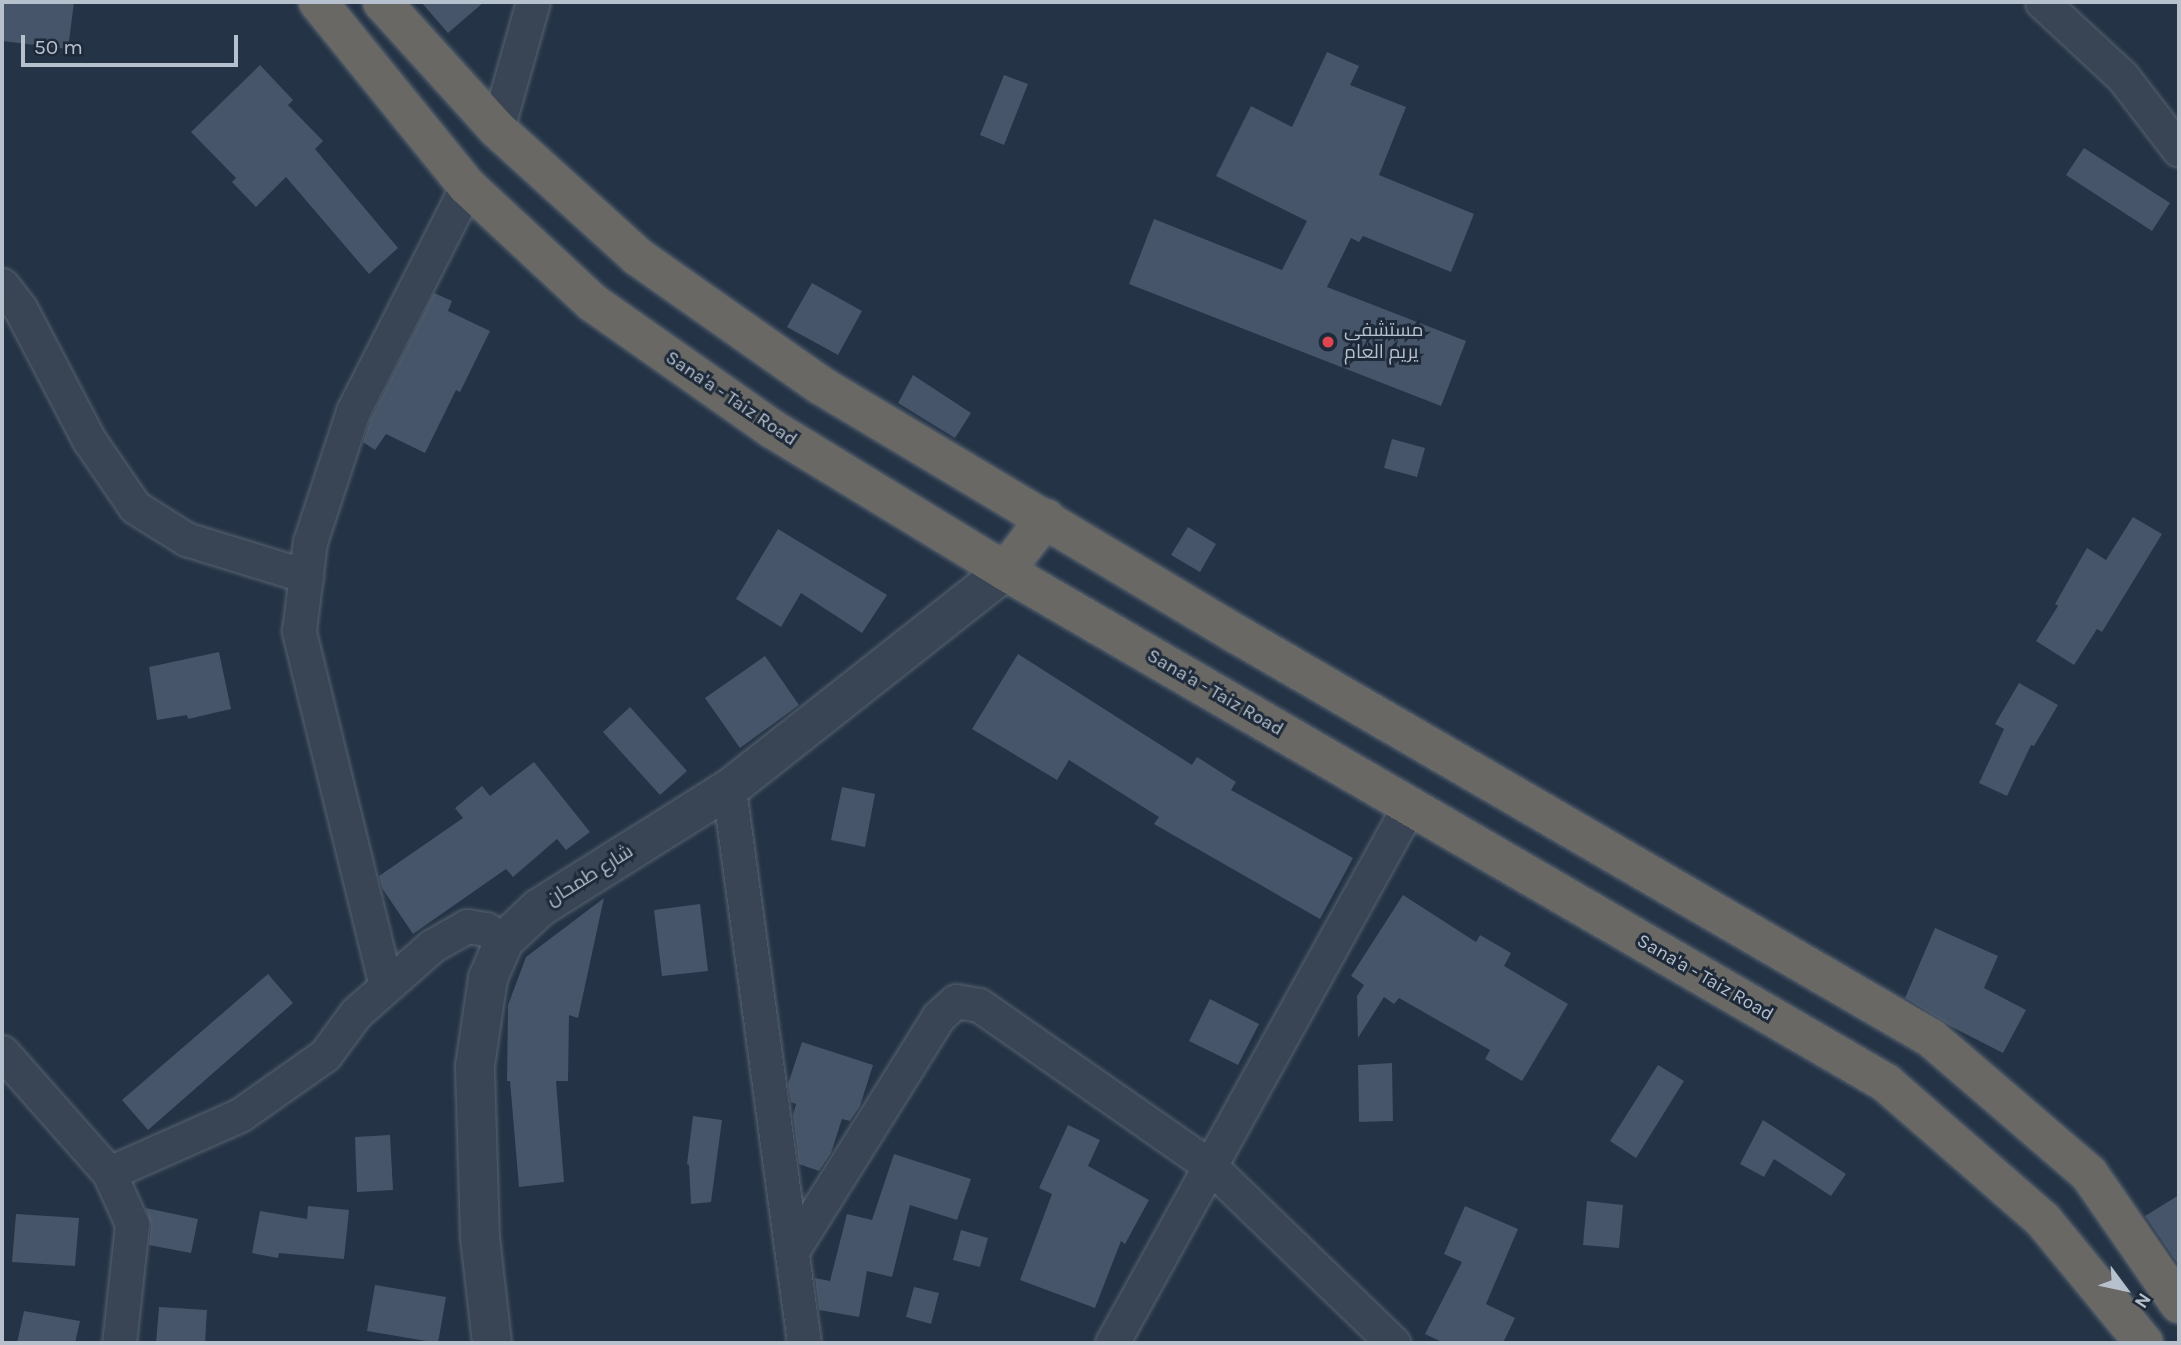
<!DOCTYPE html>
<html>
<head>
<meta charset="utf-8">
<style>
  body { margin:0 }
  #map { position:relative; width:2181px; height:1345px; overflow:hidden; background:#243345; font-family:Karla,Cairo,sans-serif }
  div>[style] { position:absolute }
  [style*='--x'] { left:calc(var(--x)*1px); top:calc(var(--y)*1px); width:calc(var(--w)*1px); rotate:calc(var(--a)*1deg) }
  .building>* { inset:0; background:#465569 }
  .roads { filter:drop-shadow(0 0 2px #586371) drop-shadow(0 0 2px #586371) }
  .minor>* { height:33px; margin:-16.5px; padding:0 16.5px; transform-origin:16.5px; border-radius:16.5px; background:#394554 }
  .tertiary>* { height:38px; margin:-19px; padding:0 19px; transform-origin:19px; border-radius:19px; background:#394554 }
  .trunk>* { height:38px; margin:-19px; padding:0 19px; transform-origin:19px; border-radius:19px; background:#696864 }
  .dots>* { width:19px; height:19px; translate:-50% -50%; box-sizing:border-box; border:4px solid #1e2a39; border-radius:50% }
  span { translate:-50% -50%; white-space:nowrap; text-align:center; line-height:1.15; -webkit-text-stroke:6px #1e2a39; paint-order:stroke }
  .poi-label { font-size:19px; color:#b7c0cd }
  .left { translate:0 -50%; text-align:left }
  .street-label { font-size:19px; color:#b7c0cd }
  .frame { position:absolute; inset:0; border:4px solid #b7c0cd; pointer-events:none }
  .north { position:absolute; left:2090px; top:1254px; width:70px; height:70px; -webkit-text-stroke:5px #1e2a39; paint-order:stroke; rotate:123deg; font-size:19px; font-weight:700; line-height:28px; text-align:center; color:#b7c0cd }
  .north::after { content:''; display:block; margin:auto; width:24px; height:32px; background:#b7c0cd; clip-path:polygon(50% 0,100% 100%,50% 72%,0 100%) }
  .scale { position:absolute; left:21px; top:35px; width:217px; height:32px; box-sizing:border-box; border:4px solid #b7c0cd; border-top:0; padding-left:9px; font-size:21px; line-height:24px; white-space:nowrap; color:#b7c0cd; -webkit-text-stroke:5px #1e2a39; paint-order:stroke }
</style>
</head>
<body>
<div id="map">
  <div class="building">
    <i style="clip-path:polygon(2px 2px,74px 2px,68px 49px,2px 41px)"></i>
    <i style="clip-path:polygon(421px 2px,484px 2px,448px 33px)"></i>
    <i style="clip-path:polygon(1327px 52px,1359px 66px,1350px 85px,1406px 107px,1379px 175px,1474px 214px,1451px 272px,1363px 236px,1359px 242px,1351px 238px,1327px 287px,1466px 341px,1441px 406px,1129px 284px,1154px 219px,1282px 270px,1307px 221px,1216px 176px,1251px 106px,1292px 127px)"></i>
    <i style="clip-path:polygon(260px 65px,293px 100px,288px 105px,323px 141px,315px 149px,398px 248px,369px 274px,286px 177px,256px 207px,232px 182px,236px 178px,191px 132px)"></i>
    <i style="clip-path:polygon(1004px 75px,1028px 84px,1004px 145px,980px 135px)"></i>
    <i style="clip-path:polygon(2084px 148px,2170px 203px,2152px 231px,2066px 175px)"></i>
    <i style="clip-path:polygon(812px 283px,862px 311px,838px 355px,787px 327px)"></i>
    <i style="clip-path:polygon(434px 293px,452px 301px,448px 311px,490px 331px,460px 392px,456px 390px,425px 453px,386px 434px,375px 450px,363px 442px,371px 418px)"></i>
    <i style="clip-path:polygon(913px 375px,971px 413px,955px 438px,898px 403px)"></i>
    <i style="clip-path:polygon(1392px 439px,1425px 448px,1417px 477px,1384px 468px)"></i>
    <i style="clip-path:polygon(2133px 517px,2162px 534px,2102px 632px,2097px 629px,2074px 665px,2036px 641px,2058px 606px,2055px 604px,2087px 548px,2106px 560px)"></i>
    <i style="clip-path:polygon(1188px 527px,1216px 544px,1200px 572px,1171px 555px)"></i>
    <i style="clip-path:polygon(778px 529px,887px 595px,862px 633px,801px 593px,781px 627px,736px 599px)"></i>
    <i style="clip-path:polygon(219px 652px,231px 709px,188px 719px,187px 715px,157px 720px,149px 667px)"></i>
    <i style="clip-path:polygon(1018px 654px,1192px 765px,1197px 757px,1236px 782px,1231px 790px,1353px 858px,1320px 919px,1154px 824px,1159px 817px,1069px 760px,1057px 780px,972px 729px)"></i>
    <i style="clip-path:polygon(765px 656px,799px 705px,740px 748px,705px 698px)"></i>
    <i style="clip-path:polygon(2019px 683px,2058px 705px,2034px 746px,2031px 745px,2007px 796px,1979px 783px,2004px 729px,1995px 724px)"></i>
    <i style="clip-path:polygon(630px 707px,687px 771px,660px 795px,603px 732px)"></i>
    <i style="clip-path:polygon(534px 762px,590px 832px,566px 850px,557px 839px,513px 877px,506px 869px,413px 934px,382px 888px,379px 876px,463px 818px,455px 808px,482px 786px,490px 796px)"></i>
    <i style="clip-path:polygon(842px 787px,875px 794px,865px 847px,831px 840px)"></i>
    <i style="clip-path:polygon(1403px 895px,1476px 942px,1480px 935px,1511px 953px,1504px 966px,1568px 1004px,1522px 1081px,1485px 1059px,1490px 1050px,1399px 998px,1394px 1004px,1384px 997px,1358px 1038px,1357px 996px,1364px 985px,1351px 976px)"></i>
    <i style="clip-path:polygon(604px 898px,578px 1018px,569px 1015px,568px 1081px,556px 1081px,564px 1182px,519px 1187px,510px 1081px,507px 1081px,508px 1005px,526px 957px)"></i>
    <i style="clip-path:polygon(700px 904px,708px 971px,662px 976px,654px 910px)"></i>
    <i style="clip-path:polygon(1935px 928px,1998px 956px,1984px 988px,2026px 1010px,2003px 1053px,1952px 1027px,1905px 998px)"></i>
    <i style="clip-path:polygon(268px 974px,293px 1003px,148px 1130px,122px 1100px)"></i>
    <i style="clip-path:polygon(1210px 999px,1259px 1024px,1238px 1065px,1189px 1041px)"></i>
    <i style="clip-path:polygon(802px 1042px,873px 1065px,860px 1106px,850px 1121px,842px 1119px,831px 1153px,819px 1171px,799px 1164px,793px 1115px,796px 1104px,791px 1102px,788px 1084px)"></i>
    <i style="clip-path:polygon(1392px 1063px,1393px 1121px,1359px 1122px,1358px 1065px)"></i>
    <i style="clip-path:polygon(1658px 1065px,1684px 1081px,1636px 1158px,1610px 1141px)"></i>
    <i style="clip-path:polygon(693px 1116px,722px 1120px,711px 1202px,691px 1204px,689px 1165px,687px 1164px)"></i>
    <i style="clip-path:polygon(1763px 1120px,1846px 1174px,1831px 1196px,1774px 1159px,1764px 1177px,1740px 1164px)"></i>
    <i style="clip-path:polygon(1068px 1125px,1100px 1140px,1088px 1166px,1149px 1200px,1125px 1244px,1121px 1241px,1095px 1308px,1020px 1280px,1052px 1194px,1039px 1188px)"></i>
    <i style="clip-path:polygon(390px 1135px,393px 1190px,357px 1192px,355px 1137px)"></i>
    <i style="clip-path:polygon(894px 1154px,971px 1179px,957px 1220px,910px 1205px,892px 1277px,867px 1271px,859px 1317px,819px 1310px,815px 1278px,830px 1281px,847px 1214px,872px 1220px)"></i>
    <i style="clip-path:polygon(2179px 1195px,2179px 1266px,2145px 1216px)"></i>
    <i style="clip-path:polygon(1587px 1201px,1623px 1205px,1619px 1248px,1583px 1245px)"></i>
    <i style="clip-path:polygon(308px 1206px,349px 1210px,344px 1259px,279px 1253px,278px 1258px,252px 1253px,260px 1211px,307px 1219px)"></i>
    <i style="clip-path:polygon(1465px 1206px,1518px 1229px,1486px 1304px,1515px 1318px,1503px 1343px,1444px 1343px,1425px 1334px,1462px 1262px,1444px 1254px)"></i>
    <i style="clip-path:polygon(146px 1208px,198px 1219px,191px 1253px,149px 1245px,151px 1225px)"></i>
    <i style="clip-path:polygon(16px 1214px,79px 1218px,75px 1266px,12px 1262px)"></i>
    <i style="clip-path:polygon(961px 1230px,988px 1238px,980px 1267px,953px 1260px)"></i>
    <i style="clip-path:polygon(375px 1285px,446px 1297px,438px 1343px,367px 1331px)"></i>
    <i style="clip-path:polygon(914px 1287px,939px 1293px,931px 1324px,906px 1317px)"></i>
    <i style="clip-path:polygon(159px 1307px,207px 1310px,205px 1343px,156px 1343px)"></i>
    <i style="clip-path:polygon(24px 1311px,80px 1321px,75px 1343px,17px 1343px)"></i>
  </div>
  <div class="roads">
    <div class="minor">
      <i style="--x:2042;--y:2;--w:109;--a:42.8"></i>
      <i style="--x:2122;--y:76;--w:93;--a:52.4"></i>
      <i style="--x:497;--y:129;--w:132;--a:-74.2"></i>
      <i style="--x:2;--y:285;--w:29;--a:52"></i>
      <i style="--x:20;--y:308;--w:149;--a:62.4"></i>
      <i style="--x:89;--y:440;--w:81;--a:55.5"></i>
      <i style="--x:135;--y:507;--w:60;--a:32.1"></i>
      <i style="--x:186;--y:539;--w:126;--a:17.1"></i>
      <i style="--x:729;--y:789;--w:559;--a:82.29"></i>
      <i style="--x:386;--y:986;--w:366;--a:-103.8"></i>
      <i style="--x:299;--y:631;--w:90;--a:-83"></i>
      <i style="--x:310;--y:542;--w:138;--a:-71.8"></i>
      <i style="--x:353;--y:411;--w:252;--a:-63.1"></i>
      <i style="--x:2;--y:1052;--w:162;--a:48.5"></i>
      <i style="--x:109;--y:1173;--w:56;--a:65.7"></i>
      <i style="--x:132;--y:1224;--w:120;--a:96.2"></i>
      <i style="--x:109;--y:1173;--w:143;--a:-23.9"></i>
      <i style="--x:240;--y:1115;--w:104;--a:-35.2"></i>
      <i style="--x:325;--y:1055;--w:52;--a:-53.6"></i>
      <i style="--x:356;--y:1013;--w:101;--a:-41.4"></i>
      <i style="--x:432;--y:946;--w:40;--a:-29.7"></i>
      <i style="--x:467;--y:926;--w:19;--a:9"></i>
      <i style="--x:486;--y:929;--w:22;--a:34"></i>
      <i style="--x:792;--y:1251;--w:276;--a:-58"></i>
      <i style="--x:938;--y:1017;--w:24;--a:-42"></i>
      <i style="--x:956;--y:1001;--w:23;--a:10"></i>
      <i style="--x:979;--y:1005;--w:282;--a:34.9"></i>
      <i style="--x:1210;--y:1166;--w:255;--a:44"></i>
      <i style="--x:1112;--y:1343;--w:614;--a:-61.05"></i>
    </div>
    <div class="tertiary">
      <i style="--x:492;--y:1343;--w:107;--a:-96.5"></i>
      <i style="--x:480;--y:1237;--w:171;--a:-91.7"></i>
      <i style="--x:475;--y:1066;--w:89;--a:-81.6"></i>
      <i style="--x:488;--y:978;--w:40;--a:-66.6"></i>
      <i style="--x:504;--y:941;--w:48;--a:-43.3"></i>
      <i style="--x:539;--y:908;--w:224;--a:-32.1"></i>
      <i style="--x:729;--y:789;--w:352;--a:-38.3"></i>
    </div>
    <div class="trunk">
      <i style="--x:318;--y:2;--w:237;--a:51"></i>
      <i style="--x:467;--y:186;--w:172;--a:42.9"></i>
      <i style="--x:593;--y:303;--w:221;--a:35.1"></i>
      <i style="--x:774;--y:430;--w:271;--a:31.4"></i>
      <i style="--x:1005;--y:571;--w:1019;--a:30.16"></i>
      <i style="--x:1886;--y:1083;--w:208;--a:41.1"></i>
      <i style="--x:2043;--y:1220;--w:159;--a:50.6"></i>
      <i style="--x:382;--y:2;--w:171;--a:47.8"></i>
      <i style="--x:497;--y:129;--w:190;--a:42.2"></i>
      <i style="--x:638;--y:257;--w:223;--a:35.1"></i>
      <i style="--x:820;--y:385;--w:487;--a:30.9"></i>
      <i style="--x:1238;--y:635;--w:802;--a:30.18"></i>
      <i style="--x:1931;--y:1038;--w:208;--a:40.7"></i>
      <i style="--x:2089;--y:1174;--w:158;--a:55.3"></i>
      <i style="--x:1005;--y:571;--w:67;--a:-52.3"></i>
    </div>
  </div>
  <div class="dots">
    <i style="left:1328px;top:342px;background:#e0444e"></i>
  </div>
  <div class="poi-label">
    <span class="left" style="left:1344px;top:342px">مستشفى<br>يريم العام</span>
  </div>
  <div class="street-label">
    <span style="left:731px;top:399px;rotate:34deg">Sana'a - Taiz Road</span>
    <span style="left:1215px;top:693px;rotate:30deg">Sana'a - Taiz Road</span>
    <span style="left:590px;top:876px;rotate:-32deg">شارع طمحان</span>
    <span style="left:1705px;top:978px;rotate:30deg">Sana'a - Taiz Road</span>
  </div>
  <div class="frame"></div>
  <div class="north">N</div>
  <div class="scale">50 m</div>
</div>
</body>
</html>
